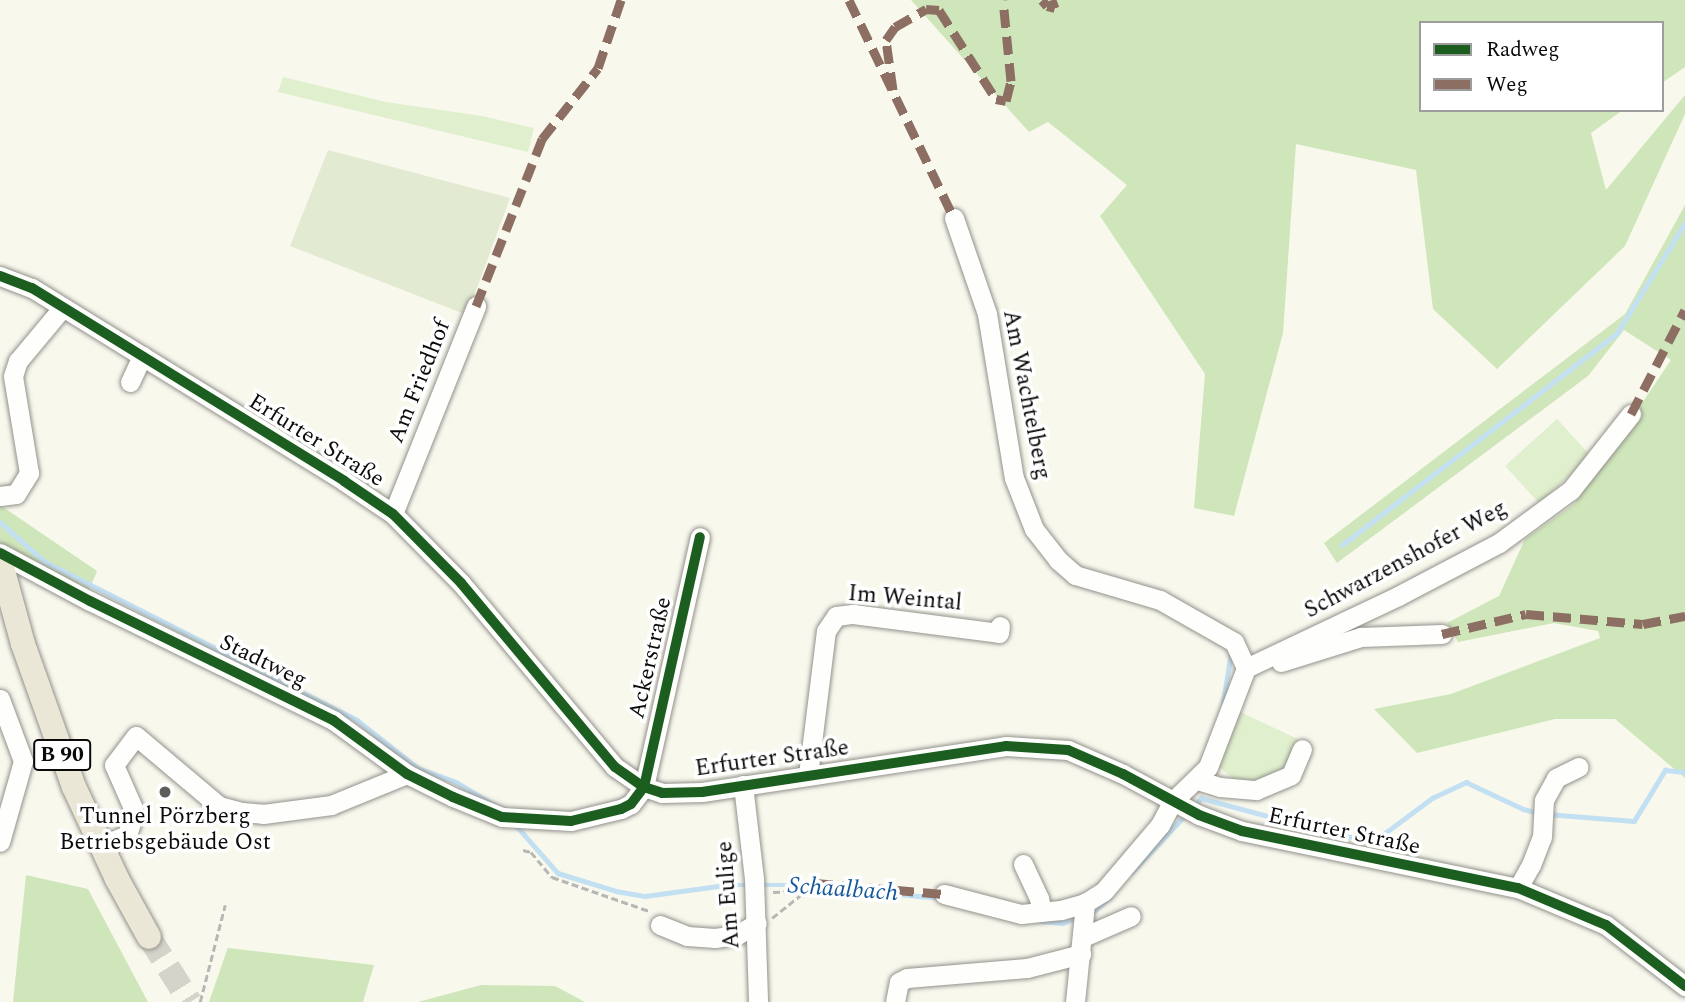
<!DOCTYPE html>
<html>
<head>
<meta charset="utf-8">
<style>
  body { margin:0 }
  #map { position:relative; width:1685px; height:1002px; overflow:hidden; background:#f9f8ed; font-family:Spectral,serif }
  div>[style] { position:absolute }
  [style*='--x'] { left:calc(var(--x)*1px); top:calc(var(--y)*1px); width:calc(var(--w)*1px); rotate:calc(var(--a)*1deg) }
  .green>* { inset:0; background:#e0efcd }
  .forest>* { inset:0; background:#cfe6ba }
  .cemetery>* { inset:0; background:#e2ead1 }
  .stream>* { height:4.5px; margin:-2.25px; padding:0 2.25px; transform-origin:2.25px; border-radius:2.25px; background:#c3e0f3 }
  .major-tunnel>* { height:24px; margin-top:-12px; transform-origin:0; background:repeating-linear-gradient(90deg,#d5d4cb 0 24px,transparent 0 36px) }
  .path>* { height:2.5px; margin-top:-1.25px; transform-origin:0; background:repeating-linear-gradient(90deg,#b7b7b5 0 7px,transparent 0 10.5px) }
  .roads { filter:drop-shadow(0 0 2px #92918c) drop-shadow(0 0 2px #92918c) }
  .minor>* { height:19px; margin:-9.5px; padding:0 9.5px; transform-origin:9.5px; border-radius:9.5px; background:#fefefc }
  .major>* { height:24px; margin:-12px; padding:0 12px; transform-origin:12px; border-radius:12px; background:#ebe7d6 }
  .quiet>* { height:9px; margin-top:-4.5px; transform-origin:0; background:repeating-linear-gradient(90deg,#8d6e63 0 18px,transparent 0 27px) }
  .cycleway>* { height:10px; margin:-5px; padding:0 5px; transform-origin:5px; border-radius:5px; background:#1b5e20 }
  .dots>* { width:19px; height:19px; translate:-50% -50%; box-sizing:border-box; border:4px solid #fff; border-radius:50% }
  span { translate:-50% -50%; white-space:nowrap; text-align:center; line-height:1.15; -webkit-text-stroke:7px #fff; paint-order:stroke }
  .shield-label span { padding:2px 5px; background:#fff; border:2px solid; border-radius:5px; -webkit-text-stroke-width:0 }
  .shield-label { font-size:21px; color:#0a0a0a; font-weight:700 }
  .street-label { font-size:23px; color:#0a0a0a }
  .poi-label { font-size:23px; color:#0a0a0a }
  .water-label { font-size:24px; color:#15589a; font-style:italic }
  .legend { position:absolute; left:1419px; top:21px; width:245px; height:91px; box-sizing:border-box; background:#fff; border:2px solid #9d9d9d; margin:0; padding:9px 12px; list-style:none; font-size:21px; color:#0a0a0a }
  .legend li { display:flex; align-items:center; gap:14px; height:35px }
  .legend b { width:35px; border:2px solid #9d9d9d }
</style>
</head>
<body>
<div id="map">
  <div class="green">
    <i style="clip-path:polygon(283px 77px,386px 102px,482px 116px,534px 128px,528px 152px,278px 92px)"></i>
    <i style="clip-path:polygon(1557px 419px,1591px 456px,1539px 503px,1505px 466px)"></i>
    <i style="clip-path:polygon(1238px 711px,1298px 739px,1295px 758px,1271px 783px,1235px 780px,1218px 766px)"></i>
  </div>
  <div class="forest">
    <i style="clip-path:polygon(911px 0,1685px 0,1685px 67px,1662px 83px,1662px 23px,1421px 23px,1421px 110px,1623px 110px,1591px 133px,1606px 190px,1685px 95px,1685px 114px,1625px 246px,1497px 369px,1433px 309px,1416px 170px,1296px 144px,1283px 333px,1234px 516px,1194px 508px,1205px 374px,1100px 216px,1127px 185px,1048px 122px,1029px 132px)"></i>
    <i style="clip-path:polygon(1685px 205px,1685px 778px,1615px 719px,1555px 719px,1417px 753px,1374px 709px,1451px 694px,1600px 638px,1598px 631px,1554px 623px,1458px 642px,1447px 623px,1499px 596px,1525px 539px,1574px 504px,1671px 360px,1624px 330px,1588px 376px,1337px 563px,1324px 543px,1625px 314px)"></i>
    <i style="clip-path:polygon(0 505px,97px 571px,84px 602px,0 544px)"></i>
    <i style="clip-path:polygon(26px 875px,88px 889px,148px 1002px,13px 1002px)"></i>
    <i style="clip-path:polygon(228px 947px,228px 948px,374px 965px,363px 1002px,209px 1002px)"></i>
    <i style="clip-path:polygon(481px 985px,555px 986px,585px 1002px,418px 1002px)"></i>
  </div>
  <div class="cemetery">
    <i style="clip-path:polygon(328px 150px,510px 198px,467px 315px,290px 246px)"></i>
  </div>
  <div class="stream">
    <i style="--x:0;--y:522;--w:59;--a:41.6"></i>
    <i style="--x:44;--y:561;--w:351;--a:26.9"></i>
    <i style="--x:357;--y:720;--w:78;--a:38.2"></i>
    <i style="--x:418;--y:768;--w:40;--a:20.2"></i>
    <i style="--x:456;--y:782;--w:52;--a:31"></i>
    <i style="--x:1342;--y:545;--w:347;--a:-37.6"></i>
    <i style="--x:1617;--y:333;--w:129;--a:-58.3"></i>
    <i style="--x:1223;--y:702;--w:51;--a:-80.9"></i>
    <i style="--x:1194;--y:806;--w:11;--a:-49"></i>
    <i style="--x:1201;--y:798;--w:146;--a:15.1"></i>
    <i style="--x:1342;--y:836;--w:35;--a:5"></i>
    <i style="--x:1377;--y:839;--w:69;--a:-36.7"></i>
    <i style="--x:1432;--y:798;--w:38;--a:-25"></i>
    <i style="--x:1466;--y:782;--w:63;--a:25.3"></i>
    <i style="--x:1523;--y:809;--w:16;--a:14"></i>
    <i style="--x:1547;--y:814;--w:87;--a:4.6"></i>
    <i style="--x:1634;--y:821;--w:60;--a:-58.7"></i>
    <i style="--x:1665;--y:770;--w:20;--a:6"></i>
    <i style="--x:514;--y:823;--w:67;--a:48.7"></i>
    <i style="--x:558;--y:873;--w:61;--a:17.2"></i>
    <i style="--x:616;--y:891;--w:29;--a:10"></i>
    <i style="--x:645;--y:896;--w:81;--a:-7.8"></i>
    <i style="--x:725;--y:885;--w:23;--a:0"></i>
    <i style="--x:1132;--y:872;--w:79;--a:-47"></i>
    <i style="--x:760;--y:885;--w:37;--a:0"></i>
    <i style="--x:797;--y:885;--w:144;--a:5.2"></i>
    <i style="--x:1091;--y:914;--w:25;--a:-42"></i>
    <i style="--x:1040;--y:921;--w:23;--a:5"></i>
    <i style="--x:1063;--y:923;--w:17;--a:-21"></i>
  </div>
  <div class="major-tunnel">
    <i style="--x:149;--y:937;--w:77;--a:57.8"></i>
  </div>
  <div class="path">
    <i style="--x:523;--y:850;--w:8;--a:14"></i>
    <i style="--x:531;--y:852;--w:33;--a:50"></i>
    <i style="--x:552;--y:877;--w:103;--a:19.3"></i>
    <i style="--x:773;--y:892;--w:31;--a:-2"></i>
    <i style="--x:772;--y:918;--w:45;--a:-38.7"></i>
    <i style="--x:200;--y:1002;--w:100;--a:-75.5"></i>
  </div>
  <div class="roads">
    <div class="minor">
      <i style="--x:954;--y:218;--w:102;--a:71"></i>
      <i style="--x:987;--y:314;--w:166;--a:80.7"></i>
      <i style="--x:1014;--y:478;--w:55;--a:68.6"></i>
      <i style="--x:1034;--y:529;--w:39;--a:52"></i>
      <i style="--x:1058;--y:560;--w:23;--a:41"></i>
      <i style="--x:1075;--y:575;--w:89;--a:16.4"></i>
      <i style="--x:1160;--y:600;--w:85;--a:29.6"></i>
      <i style="--x:1234;--y:642;--w:29;--a:65"></i>
      <i style="--x:0;--y:276;--w:34;--a:21"></i>
      <i style="--x:32;--y:288;--w:367;--a:31.7"></i>
      <i style="--x:344;--y:481;--w:59;--a:34"></i>
      <i style="--x:393;--y:514;--w:97;--a:45.4"></i>
      <i style="--x:461;--y:583;--w:240;--a:50.1"></i>
      <i style="--x:615;--y:767;--w:35;--a:35"></i>
      <i style="--x:644;--y:787;--w:19;--a:18"></i>
      <i style="--x:662;--y:793;--w:40;--a:-1.4"></i>
      <i style="--x:702;--y:792;--w:307;--a:-8.6"></i>
      <i style="--x:1006;--y:746;--w:62;--a:3.7"></i>
      <i style="--x:1068;--y:750;--w:60;--a:23.6"></i>
      <i style="--x:1123;--y:774;--w:86;--a:28.3"></i>
      <i style="--x:1199;--y:815;--w:46;--a:20.4"></i>
      <i style="--x:1242;--y:831;--w:282;--a:11.7"></i>
      <i style="--x:1518;--y:888;--w:95;--a:22.8"></i>
      <i style="--x:1606;--y:925;--w:100;--a:37.7"></i>
      <i style="--x:130;--y:382;--w:29;--a:-65"></i>
      <i style="--x:0;--y:496;--w:16;--a:-7"></i>
      <i style="--x:16;--y:494;--w:25;--a:-58"></i>
      <i style="--x:29;--y:473;--w:98;--a:-99.4"></i>
      <i style="--x:13;--y:376;--w:16;--a:-72"></i>
      <i style="--x:18;--y:361;--w:70;--a:-50.2"></i>
      <i style="--x:393;--y:514;--w:224;--a:-68.2"></i>
      <i style="--x:0;--y:553;--w:102;--a:28.1"></i>
      <i style="--x:90;--y:601;--w:271;--a:26.1"></i>
      <i style="--x:333;--y:720;--w:92;--a:36.1"></i>
      <i style="--x:407;--y:774;--w:51;--a:26.6"></i>
      <i style="--x:453;--y:797;--w:53;--a:22.2"></i>
      <i style="--x:502;--y:817;--w:69;--a:3.3"></i>
      <i style="--x:571;--y:821;--w:51;--a:-13.5"></i>
      <i style="--x:621;--y:809;--w:11;--a:-27"></i>
      <i style="--x:631;--y:804;--w:21;--a:-53"></i>
      <i style="--x:644;--y:787;--w:256;--a:-77.4"></i>
      <i style="--x:1281;--y:662;--w:84;--a:-17.4"></i>
      <i style="--x:1361;--y:637;--w:81;--a:-2.1"></i>
      <i style="--x:1246;--y:668;--w:168;--a:-25.3"></i>
      <i style="--x:1398;--y:596;--w:114;--a:-27.7"></i>
      <i style="--x:1499;--y:543;--w:89;--a:-36.4"></i>
      <i style="--x:1571;--y:490;--w:97;--a:-51.7"></i>
      <i style="--x:0;--y:699;--w:66;--a:69.6"></i>
      <i style="--x:23;--y:761;--w:84;--a:105.9"></i>
      <i style="--x:808;--y:775;--w:145;--a:-82.9"></i>
      <i style="--x:826;--y:631;--w:18;--a:-56"></i>
      <i style="--x:836;--y:616;--w:17;--a:-7"></i>
      <i style="--x:853;--y:614;--w:147;--a:7.4"></i>
      <i style="--x:999;--y:633;--w:7;--a:-82"></i>
      <i style="--x:1197;--y:780;--w:24;--a:17"></i>
      <i style="--x:1220;--y:787;--w:36;--a:5"></i>
      <i style="--x:1256;--y:790;--w:38;--a:-23"></i>
      <i style="--x:1291;--y:775;--w:28;--a:-67"></i>
      <i style="--x:743;--y:785;--w:95;--a:83.3"></i>
      <i style="--x:754;--y:879;--w:123;--a:88.1"></i>
      <i style="--x:101;--y:846;--w:28;--a:-23"></i>
      <i style="--x:127;--y:835;--w:16;--a:-72"></i>
      <i style="--x:132;--y:820;--w:12;--a:-85"></i>
      <i style="--x:133;--y:808;--w:47;--a:-113.8"></i>
      <i style="--x:114;--y:765;--w:36;--a:-53"></i>
      <i style="--x:136;--y:736;--w:109;--a:40.1"></i>
      <i style="--x:219;--y:806;--w:24;--a:15"></i>
      <i style="--x:242;--y:812;--w:21;--a:5"></i>
      <i style="--x:263;--y:814;--w:69;--a:-7.5"></i>
      <i style="--x:331;--y:805;--w:82;--a:-22.2"></i>
      <i style="--x:1023;--y:864;--w:38;--a:65"></i>
      <i style="--x:1039;--y:898;--w:14;--a:78"></i>
      <i style="--x:1518;--y:888;--w:26;--a:-61"></i>
      <i style="--x:1531;--y:865;--w:30;--a:-69"></i>
      <i style="--x:1542;--y:837;--w:37;--a:-87"></i>
      <i style="--x:1544;--y:800;--w:25;--a:-61"></i>
      <i style="--x:1556;--y:778;--w:25;--a:-26"></i>
      <i style="--x:944;--y:894;--w:80;--a:14.6"></i>
      <i style="--x:1021;--y:914;--w:40;--a:-5.7"></i>
      <i style="--x:1061;--y:910;--w:25;--a:-16"></i>
      <i style="--x:1085;--y:903;--w:22;--a:-32"></i>
      <i style="--x:1104;--y:891;--w:87;--a:-49.7"></i>
      <i style="--x:1160;--y:825;--w:26;--a:-62"></i>
      <i style="--x:1172;--y:802;--w:50;--a:-44.2"></i>
      <i style="--x:1208;--y:767;--w:106;--a:-69"></i>
      <i style="--x:660;--y:925;--w:29;--a:22"></i>
      <i style="--x:687;--y:936;--w:28;--a:4"></i>
      <i style="--x:715;--y:938;--w:22;--a:-8"></i>
      <i style="--x:737;--y:935;--w:23;--a:-31"></i>
      <i style="--x:1083;--y:937;--w:52;--a:-23.6"></i>
      <i style="--x:895;--y:1002;--w:20;--a:-79"></i>
      <i style="--x:899;--y:982;--w:9;--a:-27"></i>
      <i style="--x:907;--y:978;--w:120;--a:-4.8"></i>
      <i style="--x:1027;--y:968;--w:56;--a:-14.5"></i>
      <i style="--x:1075;--y:1002;--w:100;--a:-84.2"></i>
    </div>
    <div class="major">
      <i style="--x:0;--y:560;--w:87;--a:74.7"></i>
      <i style="--x:23;--y:644;--w:152;--a:70.4"></i>
      <i style="--x:74;--y:787;--w:102;--a:64.9"></i>
      <i style="--x:117;--y:879;--w:66;--a:61.1"></i>
    </div>
  </div>
  <div class="quiet">
    <i style="--x:849;--y:0;--w:242;--a:64.3"></i>
    <i style="--x:1042;--y:0;--w:8;--a:50"></i>
    <i style="--x:1047;--y:6;--w:8;--a:14"></i>
    <i style="--x:1055;--y:8;--w:9;--a:-111"></i>
    <i style="--x:893;--y:90;--w:50;--a:-98"></i>
    <i style="--x:886;--y:40;--w:16;--a:-55"></i>
    <i style="--x:895;--y:27;--w:36;--a:-30"></i>
    <i style="--x:926;--y:9;--w:13;--a:4"></i>
    <i style="--x:939;--y:10;--w:106;--a:57.4"></i>
    <i style="--x:996;--y:99;--w:10;--a:11"></i>
    <i style="--x:1006;--y:101;--w:21;--a:-76"></i>
    <i style="--x:1011;--y:81;--w:81;--a:-95.6"></i>
    <i style="--x:476;--y:306;--w:180;--a:-68.4"></i>
    <i style="--x:542;--y:139;--w:90;--a:-51.7"></i>
    <i style="--x:598;--y:68;--w:72;--a:-71.3"></i>
    <i style="--x:1631;--y:414;--w:117;--a:-62.6"></i>
    <i style="--x:1442;--y:634;--w:86;--a:-13.4"></i>
    <i style="--x:1526;--y:614;--w:117;--a:4.9"></i>
    <i style="--x:1643;--y:624;--w:43;--a:-10.8"></i>
    <i style="--x:807;--y:890;--w:11;--a:-41"></i>
    <i style="--x:815;--y:883;--w:129;--a:4.9"></i>
  </div>
  <div class="cycleway">
    <i style="--x:0;--y:276;--w:34;--a:21"></i>
    <i style="--x:32;--y:288;--w:367;--a:31.7"></i>
    <i style="--x:344;--y:481;--w:59;--a:34"></i>
    <i style="--x:393;--y:514;--w:97;--a:45.4"></i>
    <i style="--x:461;--y:583;--w:240;--a:50.1"></i>
    <i style="--x:615;--y:767;--w:35;--a:35"></i>
    <i style="--x:644;--y:787;--w:19;--a:18"></i>
    <i style="--x:662;--y:793;--w:40;--a:-1.4"></i>
    <i style="--x:702;--y:792;--w:307;--a:-8.6"></i>
    <i style="--x:1006;--y:746;--w:62;--a:3.7"></i>
    <i style="--x:1068;--y:750;--w:60;--a:23.6"></i>
    <i style="--x:1123;--y:774;--w:86;--a:28.3"></i>
    <i style="--x:1199;--y:815;--w:46;--a:20.4"></i>
    <i style="--x:1242;--y:831;--w:282;--a:11.7"></i>
    <i style="--x:1518;--y:888;--w:95;--a:22.8"></i>
    <i style="--x:1606;--y:925;--w:100;--a:37.7"></i>
    <i style="--x:0;--y:553;--w:102;--a:28.1"></i>
    <i style="--x:90;--y:601;--w:271;--a:26.1"></i>
    <i style="--x:333;--y:720;--w:92;--a:36.1"></i>
    <i style="--x:407;--y:774;--w:51;--a:26.6"></i>
    <i style="--x:453;--y:797;--w:53;--a:22.2"></i>
    <i style="--x:502;--y:817;--w:69;--a:3.3"></i>
    <i style="--x:571;--y:821;--w:51;--a:-13.5"></i>
    <i style="--x:621;--y:809;--w:11;--a:-27"></i>
    <i style="--x:631;--y:804;--w:21;--a:-53"></i>
    <i style="--x:644;--y:787;--w:256;--a:-77.4"></i>
  </div>
  <div class="dots">
    <i style="left:165px;top:792px;background:#5e5d59"></i>
  </div>
  <div class="shield-label">
    <span style="left:62px;top:755px">B 90</span>
  </div>
  <div class="street-label">
    <span style="left:420px;top:382px;rotate:-68deg">Am Friedhof</span>
    <span style="left:1026px;top:395px;rotate:79deg">Am Wachtelberg</span>
    <span style="left:316px;top:441px;rotate:32deg">Erfurter Straße</span>
    <span style="left:1406px;top:560px;rotate:-28deg">Schwarzenshofer Weg</span>
    <span style="left:905px;top:599px;rotate:5deg">Im Weintal</span>
    <span style="left:651px;top:658px;rotate:-77deg">Ackerstraße</span>
    <span style="left:263px;top:662px;rotate:26deg">Stadtweg</span>
    <span style="left:772px;top:759px;rotate:-8deg">Erfurter Straße</span>
    <span style="left:1344px;top:832px;rotate:12deg">Erfurter Straße</span>
    <span style="left:729px;top:895px;rotate:-94deg">Am Eulige</span>
  </div>
  <div class="poi-label">
    <span style="left:165px;top:830px">Tunnel Pörzberg<br>Betriebsgebäude Ost</span>
  </div>
  <div class="water-label">
    <span style="left:843px;top:890px;rotate:4deg">Schaalbach</span>
  </div>
  <ul class="legend">
  <li><b style="height:9px;background:#1b5e20"></b>Radweg</li>
  <li><b style="height:9px;background:#8d6e63"></b>Weg</li>
  </ul>
</div>
</body>
</html>
